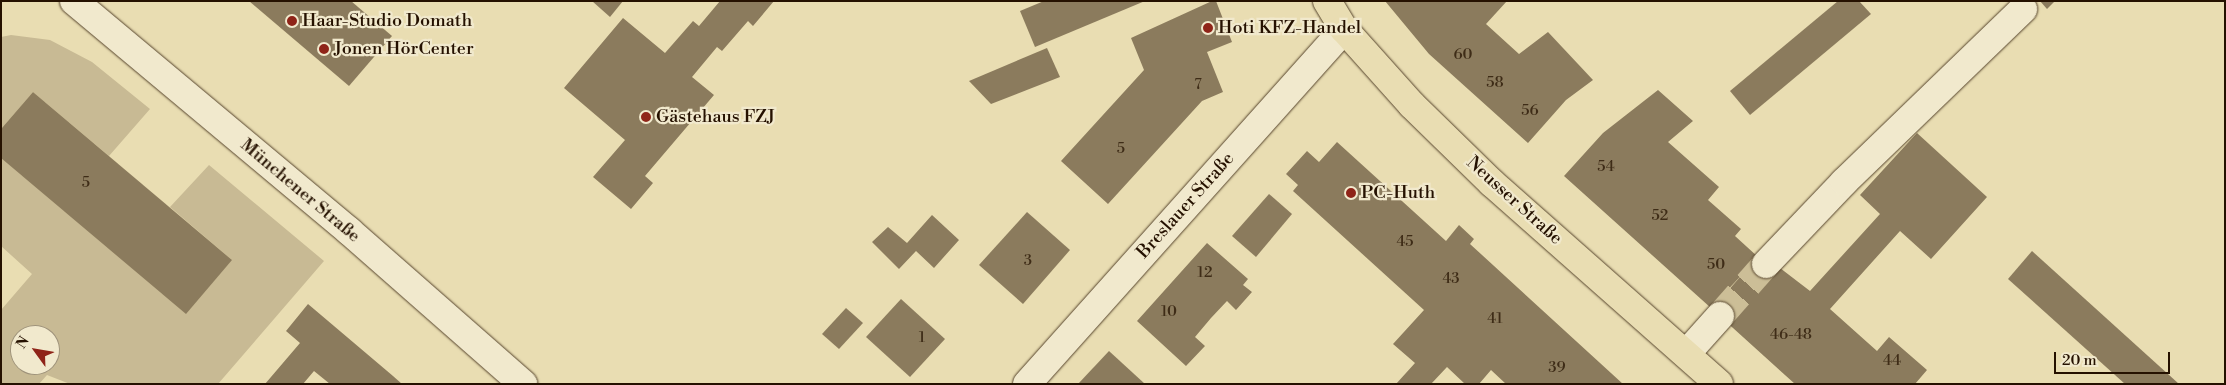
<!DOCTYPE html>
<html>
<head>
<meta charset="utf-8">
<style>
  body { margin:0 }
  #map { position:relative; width:2226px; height:385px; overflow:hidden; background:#e9ddb2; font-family:"Libre Bodoni",serif }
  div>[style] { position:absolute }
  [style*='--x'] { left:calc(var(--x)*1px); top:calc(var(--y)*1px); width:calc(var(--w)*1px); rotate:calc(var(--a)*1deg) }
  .green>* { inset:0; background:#c8ba94 }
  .building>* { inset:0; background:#8b7b5d }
  .minor-tunnel>* { height:28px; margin-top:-14px; transform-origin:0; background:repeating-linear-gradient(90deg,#ccbe97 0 28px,transparent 0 42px) }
  .roads { filter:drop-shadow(0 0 1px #56442c) drop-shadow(0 0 1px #56442c) }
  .minor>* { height:28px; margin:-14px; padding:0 14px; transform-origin:14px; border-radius:14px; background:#f1e9cd }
  .major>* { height:28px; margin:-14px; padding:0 14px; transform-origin:14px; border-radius:14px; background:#e9ddb2 }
  .dots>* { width:14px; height:14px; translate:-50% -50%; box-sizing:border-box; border:2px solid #f1e9cd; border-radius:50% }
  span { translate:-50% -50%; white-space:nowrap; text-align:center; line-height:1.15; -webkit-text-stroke:4.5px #f1e9cd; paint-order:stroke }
  .number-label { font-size:15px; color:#3e2c17 }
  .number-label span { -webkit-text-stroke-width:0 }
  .poi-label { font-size:18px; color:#251100 }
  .left { translate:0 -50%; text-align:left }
  .street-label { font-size:18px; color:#251100 }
  .frame { position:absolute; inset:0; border:2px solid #251100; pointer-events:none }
  .north { position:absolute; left:10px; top:325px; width:50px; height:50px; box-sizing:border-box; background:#f1e9cd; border:1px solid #9f937b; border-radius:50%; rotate:302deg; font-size:14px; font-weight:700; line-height:20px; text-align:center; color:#251100 }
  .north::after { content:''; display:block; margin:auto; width:18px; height:22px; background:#8f2418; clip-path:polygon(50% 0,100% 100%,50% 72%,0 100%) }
  .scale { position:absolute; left:2054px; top:352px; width:116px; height:22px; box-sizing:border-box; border:2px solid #251100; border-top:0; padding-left:6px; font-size:15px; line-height:18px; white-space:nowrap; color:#251100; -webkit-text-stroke:4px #f1e9cd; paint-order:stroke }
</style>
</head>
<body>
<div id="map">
  <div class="green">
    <i style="clip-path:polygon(11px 35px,50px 40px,92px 62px,150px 109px,109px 156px,33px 92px,1px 129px,1px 37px)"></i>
    <i style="clip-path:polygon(evenodd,1px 158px,232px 260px,170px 207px,209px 165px,324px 261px,218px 384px,70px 384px,47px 375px,39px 384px,1px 384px,1px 310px,32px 274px,1px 246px,1px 158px,20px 335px,50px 335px,50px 365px,20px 365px,20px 335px)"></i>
  </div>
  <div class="building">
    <i style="clip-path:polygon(249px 1px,351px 1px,392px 36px,349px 86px)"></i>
    <i style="clip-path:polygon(592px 1px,623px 1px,610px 17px)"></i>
    <i style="clip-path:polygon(720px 1px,774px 1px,753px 26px,748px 21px,722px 51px,717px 47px,692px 77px,714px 95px,645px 176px,653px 183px,631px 209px,593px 177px,625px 140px,564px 88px,623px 18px,665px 53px,693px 21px,699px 26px)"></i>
    <i style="clip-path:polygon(1044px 1px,1145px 1px,1035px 47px,1020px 11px)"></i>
    <i style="clip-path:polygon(1212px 1px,1216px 1px,1232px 42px,1207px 52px,1223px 92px,1202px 101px,1108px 204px,1061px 161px,1144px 70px,1131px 38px)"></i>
    <i style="clip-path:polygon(1385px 1px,1507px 1px,1486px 24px,1519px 54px,1548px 32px,1593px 80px,1566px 100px,1528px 143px,1429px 54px)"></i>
    <i style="clip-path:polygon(1838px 1px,1859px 1px,1871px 14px,1750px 115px,1730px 91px)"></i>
    <i style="clip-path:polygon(2040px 1px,2055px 1px,2047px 9px)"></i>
    <i style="clip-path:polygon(1047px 48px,1060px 77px,991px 104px,969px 81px)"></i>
    <i style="clip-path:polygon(1658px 90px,1693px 121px,1668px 142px,1719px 187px,1708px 200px,1741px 229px,1735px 236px,1758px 257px,1780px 268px,1810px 291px,1880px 214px,1860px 195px,1917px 133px,1987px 197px,1931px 259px,1900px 231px,1830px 309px,1877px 351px,1889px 337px,1927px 370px,1915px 384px,1795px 384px,1712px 309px,1747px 269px,1711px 308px,1564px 176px,1603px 133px)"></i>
    <i style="clip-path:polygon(33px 92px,232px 260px,186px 314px,1px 158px,1px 129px)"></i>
    <i style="clip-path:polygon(1337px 142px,1446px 241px,1459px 225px,1474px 239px,1470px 244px,1623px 384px,1506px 384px,1491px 370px,1479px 384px,1465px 384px,1447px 367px,1431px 384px,1396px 384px,1415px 363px,1393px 344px,1424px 310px,1293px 191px,1298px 185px,1286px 174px,1307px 151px,1319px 162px)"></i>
    <i style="clip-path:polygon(1269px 194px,1292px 214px,1256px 257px,1232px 236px)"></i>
    <i style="clip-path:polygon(1027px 212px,1070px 250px,1023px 304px,979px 265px)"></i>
    <i style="clip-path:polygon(932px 215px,959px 240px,934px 268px,916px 251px,899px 269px,872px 242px,888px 227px,907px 243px)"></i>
    <i style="clip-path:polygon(1207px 243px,1248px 279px,1243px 285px,1252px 292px,1236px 310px,1227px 301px,1211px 318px,1195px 337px,1205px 346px,1186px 366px,1137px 321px)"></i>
    <i style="clip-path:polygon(2032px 251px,2179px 384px,2125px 384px,2008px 279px)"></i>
    <i style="clip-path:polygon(901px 299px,945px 339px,910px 377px,866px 337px)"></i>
    <i style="clip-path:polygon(308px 304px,393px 376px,402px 384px,330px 384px,314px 371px,303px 384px,265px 384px,300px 343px,286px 331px)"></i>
    <i style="clip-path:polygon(846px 308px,863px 323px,839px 349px,822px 334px)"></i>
    <i style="clip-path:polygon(1109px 351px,1145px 384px,1078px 384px)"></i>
  </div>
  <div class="minor-tunnel">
    <i style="--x:1720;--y:316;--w:69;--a:-48.5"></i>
  </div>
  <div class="roads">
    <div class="minor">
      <i style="--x:74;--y:1;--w:359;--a:39.9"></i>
      <i style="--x:349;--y:231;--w:232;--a:41.3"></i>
      <i style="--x:1766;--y:264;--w:113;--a:-46.4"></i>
      <i style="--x:1844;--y:182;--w:249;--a:-44"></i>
      <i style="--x:1686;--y:354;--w:51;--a:-48.2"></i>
      <i style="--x:1027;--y:384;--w:476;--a:-48.2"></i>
    </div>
    <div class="major">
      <i style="--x:1327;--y:1;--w:33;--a:59"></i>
      <i style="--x:1344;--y:29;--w:102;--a:48.2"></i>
      <i style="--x:1412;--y:105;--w:112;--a:44.3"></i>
      <i style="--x:1492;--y:183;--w:303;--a:41.5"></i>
    </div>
  </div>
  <div class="dots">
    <i style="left:292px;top:21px;background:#8f2418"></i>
    <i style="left:1208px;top:28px;background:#8f2418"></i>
    <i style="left:324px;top:49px;background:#8f2418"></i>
    <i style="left:646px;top:117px;background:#8f2418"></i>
    <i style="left:1351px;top:193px;background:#8f2418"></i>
  </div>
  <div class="number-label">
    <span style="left:1463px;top:55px">60</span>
    <span style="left:1495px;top:83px">58</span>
    <span style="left:1198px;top:85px">7</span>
    <span style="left:1530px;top:111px">56</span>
    <span style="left:1121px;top:149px">5</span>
    <span style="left:1606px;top:167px">54</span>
    <span style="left:86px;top:183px">5</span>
    <span style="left:1660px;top:216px">52</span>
    <span style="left:1405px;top:242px">45</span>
    <span style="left:1028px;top:261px">3</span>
    <span style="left:1716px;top:265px">50</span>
    <span style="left:1205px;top:273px">12</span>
    <span style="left:1451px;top:279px">43</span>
    <span style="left:1169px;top:312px">10</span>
    <span style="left:1495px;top:319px">41</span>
    <span style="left:1791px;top:335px">46-48</span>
    <span style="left:922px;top:338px">1</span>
    <span style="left:1892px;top:361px">44</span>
    <span style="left:1557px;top:368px">39</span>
  </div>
  <div class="poi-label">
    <span class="left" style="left:302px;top:21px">Haar-Studio Domath</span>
    <span class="left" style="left:1218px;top:28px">Hoti KFZ-Handel</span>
    <span class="left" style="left:334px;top:49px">Jonen HörCenter</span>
    <span class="left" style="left:656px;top:117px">Gästehaus FZJ</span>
    <span class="left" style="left:1361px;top:193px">PC-Huth</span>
  </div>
  <div class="street-label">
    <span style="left:300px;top:191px;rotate:40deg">Münchener Straße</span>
    <span style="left:1514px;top:201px;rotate:42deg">Neusser Straße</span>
    <span style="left:1186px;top:206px;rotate:-48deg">Breslauer Straße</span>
  </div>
  <div class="frame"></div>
  <div class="north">N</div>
  <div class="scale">20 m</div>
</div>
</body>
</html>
